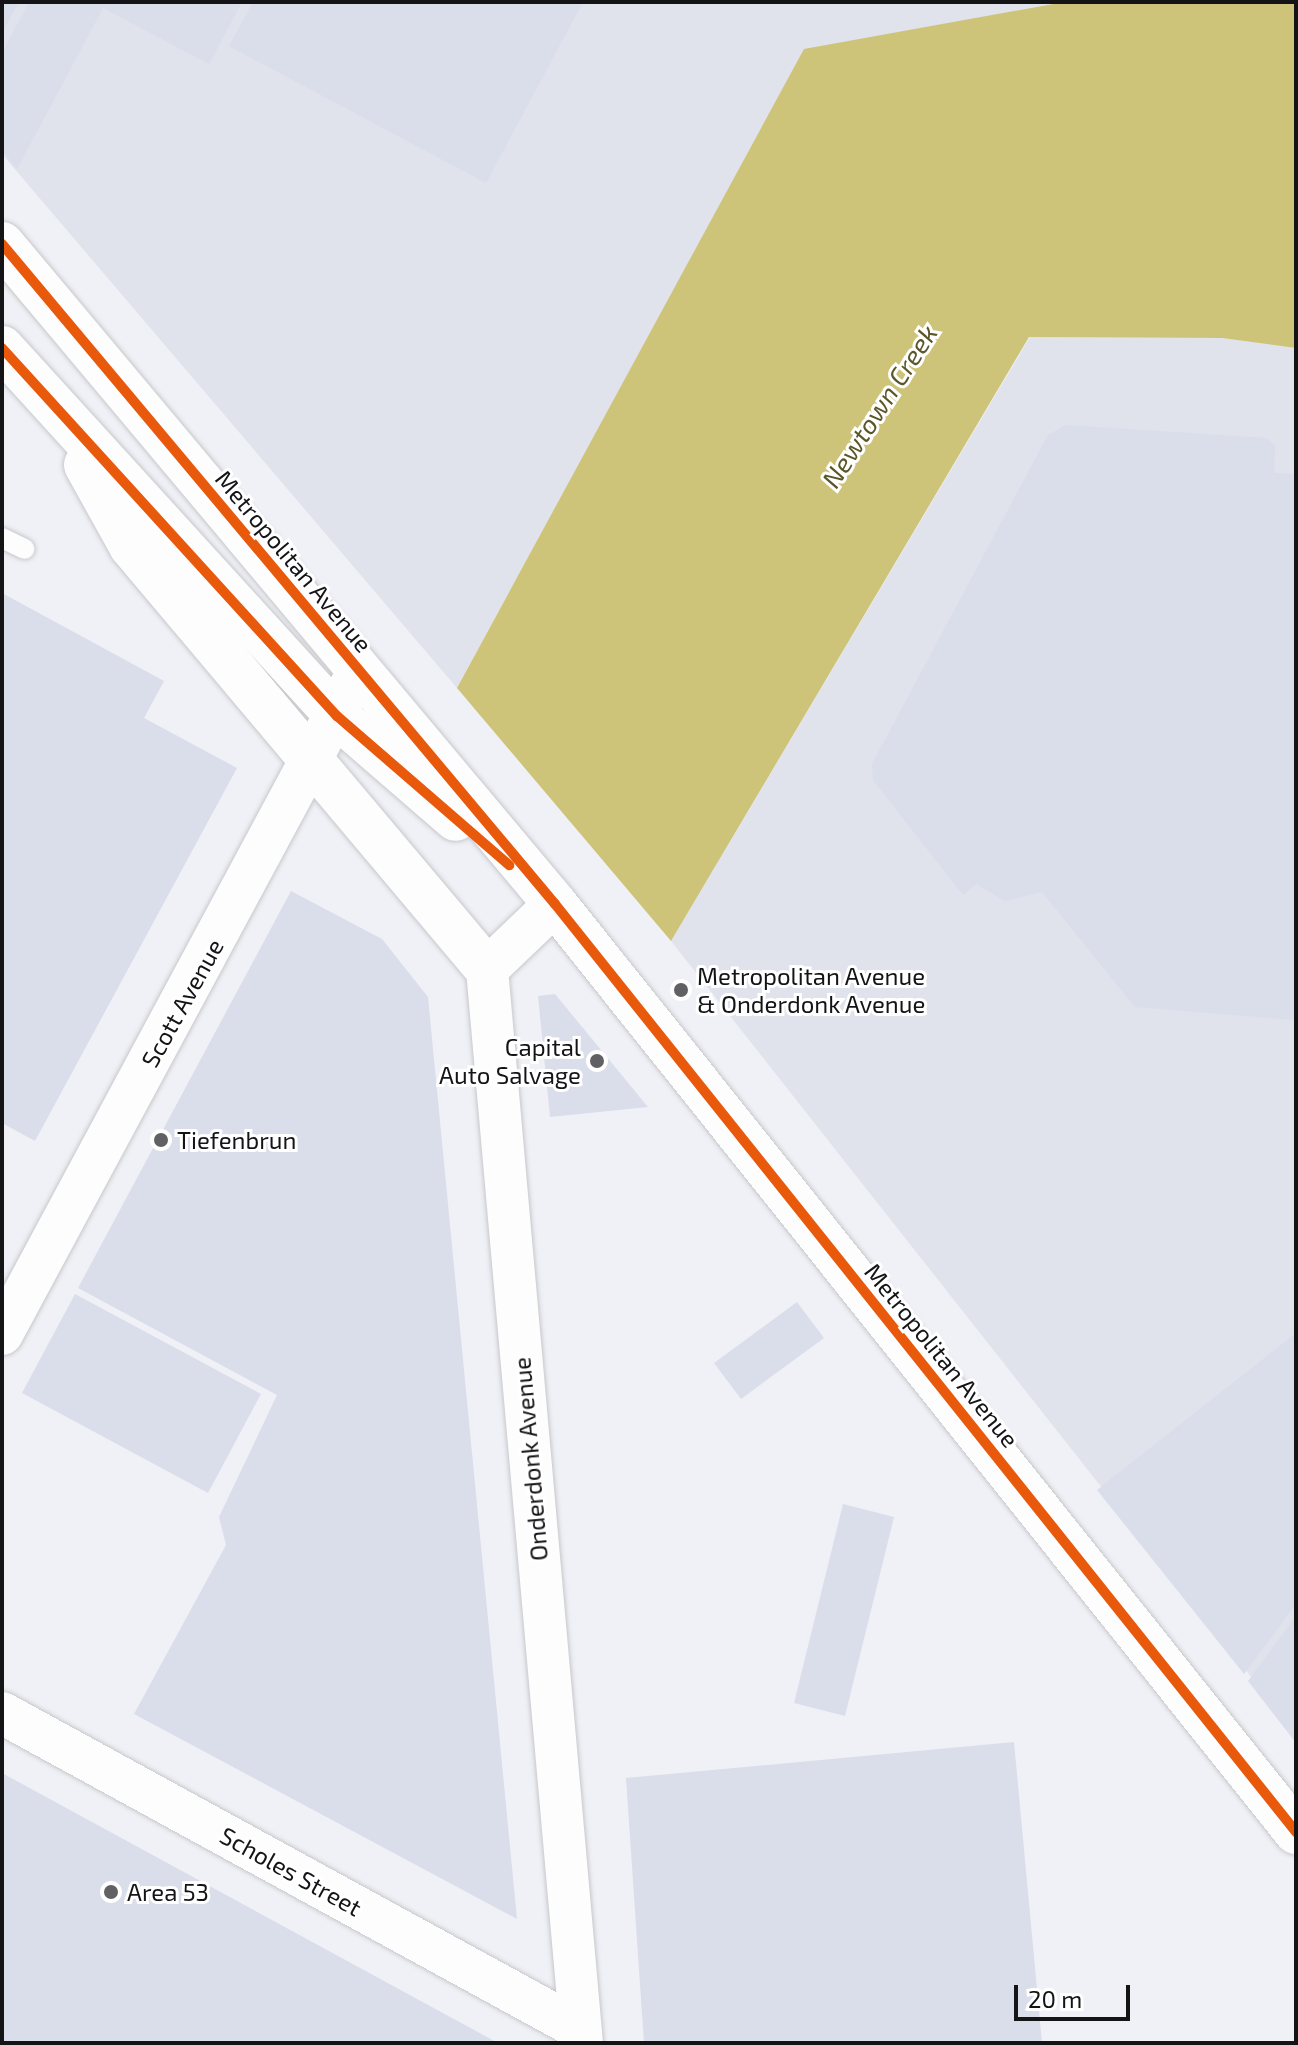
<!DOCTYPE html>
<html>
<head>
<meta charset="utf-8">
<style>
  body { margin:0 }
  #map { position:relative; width:1298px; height:2045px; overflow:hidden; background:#f0f1f6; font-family:"Exo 2",sans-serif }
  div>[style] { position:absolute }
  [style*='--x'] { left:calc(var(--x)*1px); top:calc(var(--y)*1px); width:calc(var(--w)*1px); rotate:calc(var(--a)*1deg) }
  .built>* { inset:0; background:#e0e2ec }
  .water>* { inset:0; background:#cec479 }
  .building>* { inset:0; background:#daddea }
  .roads { filter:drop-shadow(0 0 2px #c7c8cc) drop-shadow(0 0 2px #c7c8cc) }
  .lane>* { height:20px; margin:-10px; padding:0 10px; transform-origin:10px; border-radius:10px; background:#fdfdfe }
  .street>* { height:42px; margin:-21px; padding:0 21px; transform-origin:21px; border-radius:21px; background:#fdfdfe }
  .secondary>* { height:44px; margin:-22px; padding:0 22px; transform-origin:22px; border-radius:22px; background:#fdfdfe }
  .cycleway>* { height:10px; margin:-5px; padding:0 5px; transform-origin:5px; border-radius:5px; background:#e8590c }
  .dots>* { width:22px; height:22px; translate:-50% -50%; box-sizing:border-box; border:4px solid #fff; border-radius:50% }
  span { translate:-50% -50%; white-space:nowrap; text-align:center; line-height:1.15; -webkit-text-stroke:6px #fff; paint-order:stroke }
  .street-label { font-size:24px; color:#141417 }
  .poi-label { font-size:24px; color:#141417 }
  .left { translate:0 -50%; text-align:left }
  .right { translate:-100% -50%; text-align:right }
  .water-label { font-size:26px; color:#5b5529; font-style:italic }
  .frame { position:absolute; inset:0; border:4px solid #141417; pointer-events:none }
  .scale { position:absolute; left:1014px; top:1985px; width:116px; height:36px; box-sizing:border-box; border:4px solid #141417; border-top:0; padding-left:10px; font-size:24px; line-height:28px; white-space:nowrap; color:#141417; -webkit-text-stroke:6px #fff; paint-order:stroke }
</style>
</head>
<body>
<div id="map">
  <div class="built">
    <i style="clip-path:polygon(2px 2px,1064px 2px,804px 50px,457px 688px,2px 154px)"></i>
    <i style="clip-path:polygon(1030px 337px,1222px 338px,1296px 348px,1296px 1734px,671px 941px)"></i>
  </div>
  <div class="water">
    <i style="clip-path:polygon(1064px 2px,1296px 2px,1296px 348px,1222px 338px,1029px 337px,671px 941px,457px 688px,804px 49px)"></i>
  </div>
  <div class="building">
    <i style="clip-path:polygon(2px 2px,19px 2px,2px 33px)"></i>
    <i style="clip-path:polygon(29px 2px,242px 2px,209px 64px,103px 8px,17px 169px,2px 150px,2px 53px)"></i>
    <i style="clip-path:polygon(253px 2px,583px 2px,486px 183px,229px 46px)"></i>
    <i style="clip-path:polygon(1066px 425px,1266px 438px,1275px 446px,1274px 473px,1296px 474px,1296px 1020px,1135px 1007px,1042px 892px,1005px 901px,976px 884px,963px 895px,873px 780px,872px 764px,1048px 435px)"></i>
    <i style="clip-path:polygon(2px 593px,164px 681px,144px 718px,237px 768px,35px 1141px,2px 1123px)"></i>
    <i style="clip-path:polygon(291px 891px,382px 939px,428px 997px,517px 1919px,134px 1714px,226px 1545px,219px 1517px,277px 1395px,78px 1288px)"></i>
    <i style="clip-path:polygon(555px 994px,648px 1107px,550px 1117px,538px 996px)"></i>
    <i style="clip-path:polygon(75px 1294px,261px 1394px,208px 1493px,22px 1393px)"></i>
    <i style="clip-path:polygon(797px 1302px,824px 1338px,741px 1399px,714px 1363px)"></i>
    <i style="clip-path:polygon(1296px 1333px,1296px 1604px,1244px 1674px,1097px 1490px)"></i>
    <i style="clip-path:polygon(843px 1504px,894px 1517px,845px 1716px,794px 1703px)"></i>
    <i style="clip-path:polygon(1296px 1616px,1296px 1743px,1248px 1681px)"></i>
    <i style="clip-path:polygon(1014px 1742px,1042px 2043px,644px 2043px,626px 1778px)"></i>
    <i style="clip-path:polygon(2px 1773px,498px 2043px,2px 2043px)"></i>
  </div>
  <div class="roads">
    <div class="lane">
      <i style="--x:2;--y:538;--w:25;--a:26"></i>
    </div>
    <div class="street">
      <i style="--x:555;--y:904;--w:94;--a:136.3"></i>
      <i style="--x:487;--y:969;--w:1078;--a:84.95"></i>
      <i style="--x:2;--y:1334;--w:754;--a:-61.74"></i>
      <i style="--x:2;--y:1713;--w:659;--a:28.67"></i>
    </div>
    <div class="secondary">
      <i style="--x:2;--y:244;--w:861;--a:50.04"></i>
      <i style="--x:555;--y:904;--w:1188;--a:51.39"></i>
      <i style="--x:2;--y:348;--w:498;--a:47.7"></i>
      <i style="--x:337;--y:716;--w:157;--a:40.9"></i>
      <i style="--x:86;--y:465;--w:93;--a:60.9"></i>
      <i style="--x:131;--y:546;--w:553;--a:49.92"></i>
    </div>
  </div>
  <div class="cycleway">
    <i style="--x:2;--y:244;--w:861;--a:50.04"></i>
    <i style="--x:555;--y:904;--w:1188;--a:51.39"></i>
    <i style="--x:2;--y:348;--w:498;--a:47.7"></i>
    <i style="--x:337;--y:716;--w:228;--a:40.9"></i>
  </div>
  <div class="dots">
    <i style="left:681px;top:990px;background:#616165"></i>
    <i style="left:597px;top:1061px;background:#616165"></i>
    <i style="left:161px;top:1140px;background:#616165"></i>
    <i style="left:111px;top:1892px;background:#616165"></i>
  </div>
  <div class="street-label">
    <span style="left:294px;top:561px;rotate:50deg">Metropolitan Avenue</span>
    <span style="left:182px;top:1003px;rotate:-61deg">Scott Avenue</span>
    <span style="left:942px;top:1355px;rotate:51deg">Metropolitan Avenue</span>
    <span style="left:530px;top:1459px;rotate:-95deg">Onderdonk Avenue</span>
    <span style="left:291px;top:1871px;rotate:29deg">Scholes Street</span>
  </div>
  <div class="poi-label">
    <span class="left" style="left:697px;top:990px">Metropolitan Avenue<br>&amp; Onderdonk Avenue</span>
    <span class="right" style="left:581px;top:1061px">Capital<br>Auto Salvage</span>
    <span class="left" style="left:177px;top:1140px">Tiefenbrun</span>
    <span class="left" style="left:127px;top:1892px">Area 53</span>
  </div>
  <div class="water-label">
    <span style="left:879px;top:406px;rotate:-57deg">Newtown Creek</span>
  </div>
  <div class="frame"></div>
  <div class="scale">20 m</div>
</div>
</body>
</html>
